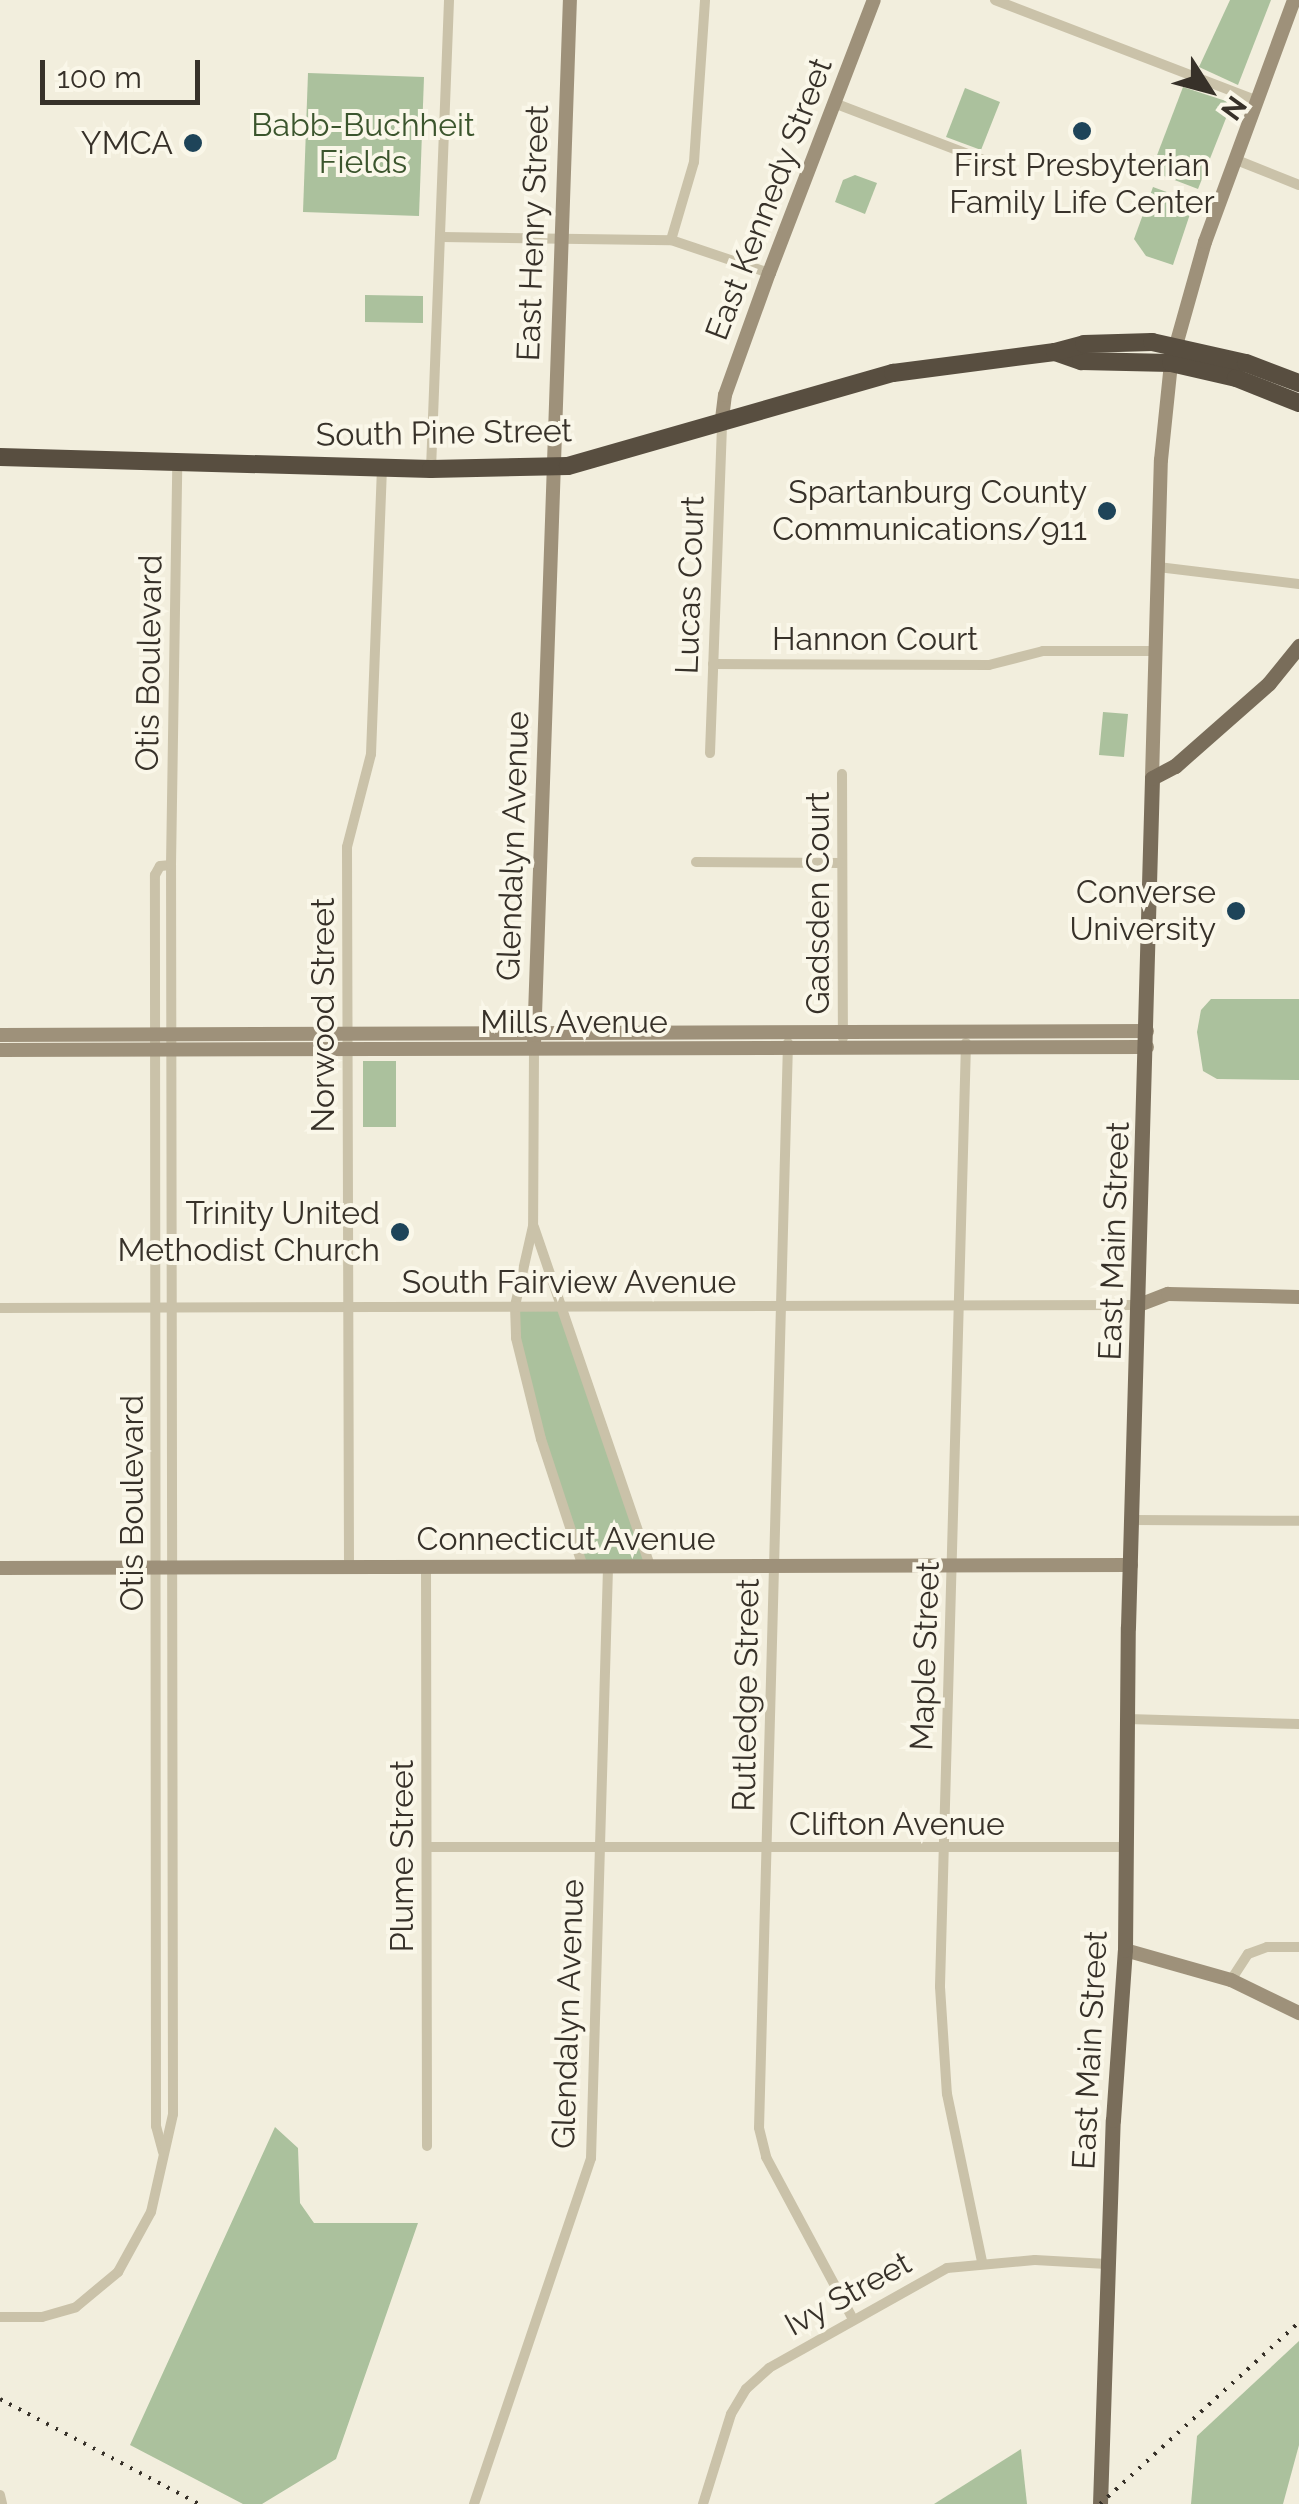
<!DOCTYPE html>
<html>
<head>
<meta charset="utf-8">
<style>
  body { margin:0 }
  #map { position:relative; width:1299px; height:2504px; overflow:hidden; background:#f2eedd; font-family:Raleway,sans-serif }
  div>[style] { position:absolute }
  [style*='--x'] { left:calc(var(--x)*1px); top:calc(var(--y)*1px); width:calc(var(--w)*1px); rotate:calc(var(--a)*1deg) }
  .green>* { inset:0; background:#abc19d }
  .street>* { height:10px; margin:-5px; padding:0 5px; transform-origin:5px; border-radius:5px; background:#cac2a9 }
  .secondary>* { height:14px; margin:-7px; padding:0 7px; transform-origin:7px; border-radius:7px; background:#9e917a }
  .primary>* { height:15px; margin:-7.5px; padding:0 7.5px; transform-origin:7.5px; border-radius:7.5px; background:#796d5a }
  .highway>* { height:18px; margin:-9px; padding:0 9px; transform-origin:9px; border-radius:9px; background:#584e40 }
  .rail>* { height:4px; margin-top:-2px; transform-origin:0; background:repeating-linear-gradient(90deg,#373129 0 2.5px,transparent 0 10.5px) }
  .dots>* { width:28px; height:28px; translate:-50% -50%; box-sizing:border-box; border:5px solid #faf7e9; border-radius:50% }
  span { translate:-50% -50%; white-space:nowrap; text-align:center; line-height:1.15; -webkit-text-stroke:8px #faf7e9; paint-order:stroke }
  .park-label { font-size:32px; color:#3b552d }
  .poi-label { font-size:32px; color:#373129 }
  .right { translate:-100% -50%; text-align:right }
  .street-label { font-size:32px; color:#373129 }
  .north { position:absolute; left:1159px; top:40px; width:100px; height:100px; -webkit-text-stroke:8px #faf7e9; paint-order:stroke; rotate:126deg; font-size:28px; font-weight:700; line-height:40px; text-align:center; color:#373129 }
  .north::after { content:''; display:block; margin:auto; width:35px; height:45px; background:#373129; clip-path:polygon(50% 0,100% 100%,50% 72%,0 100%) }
  .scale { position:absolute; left:40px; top:60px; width:160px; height:45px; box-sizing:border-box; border:5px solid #373129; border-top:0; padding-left:12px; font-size:30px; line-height:35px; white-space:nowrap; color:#373129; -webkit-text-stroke:8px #faf7e9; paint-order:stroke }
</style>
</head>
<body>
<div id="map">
  <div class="green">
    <i style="clip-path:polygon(1230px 0,1271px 0,1238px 85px,1199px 67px)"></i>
    <i style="clip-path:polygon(308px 73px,424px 77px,419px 216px,303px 212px)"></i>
    <i style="clip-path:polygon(1183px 87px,1232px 103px,1198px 189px,1151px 171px)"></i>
    <i style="clip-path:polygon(965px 88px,1000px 102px,981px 150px,946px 137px)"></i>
    <i style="clip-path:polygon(855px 175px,877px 183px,865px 214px,835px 202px,843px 180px)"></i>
    <i style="clip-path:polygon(1153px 187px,1194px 202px,1173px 265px,1146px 256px,1134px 239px)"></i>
    <i style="clip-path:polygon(365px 295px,423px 296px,423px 323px,365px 322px)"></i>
    <i style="clip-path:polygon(1103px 712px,1128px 714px,1124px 757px,1099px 755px)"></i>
    <i style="clip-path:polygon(1211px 999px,1299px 999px,1299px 1080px,1217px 1079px,1203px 1071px,1197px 1032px,1201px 1010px)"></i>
    <i style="clip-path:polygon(363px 1061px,396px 1061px,396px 1127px,363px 1127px)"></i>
    <i style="clip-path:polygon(515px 1306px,563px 1306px,650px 1566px,583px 1567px,520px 1362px)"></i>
    <i style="clip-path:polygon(275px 2127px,298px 2148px,300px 2203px,314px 2223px,418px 2223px,336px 2459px,262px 2504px,243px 2504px,130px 2445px)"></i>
    <i style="clip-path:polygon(1299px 2341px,1299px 2445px,1283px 2504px,1191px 2504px,1197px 2436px)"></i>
    <i style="clip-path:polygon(1021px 2449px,1027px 2504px,934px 2504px)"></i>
  </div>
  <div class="street">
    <i style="--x:995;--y:0;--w:280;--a:21"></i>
    <i style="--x:834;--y:103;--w:171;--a:20.9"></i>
    <i style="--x:1234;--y:159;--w:70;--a:21.8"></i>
    <i style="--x:442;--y:237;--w:229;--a:0.8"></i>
    <i style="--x:671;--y:240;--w:103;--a:18.6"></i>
    <i style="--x:671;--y:240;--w:81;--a:-73.6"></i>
    <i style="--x:694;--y:162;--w:162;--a:-86.1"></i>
    <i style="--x:431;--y:469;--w:469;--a:-87.8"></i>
    <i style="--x:1158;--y:567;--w:142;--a:6.9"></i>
    <i style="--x:713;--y:664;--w:276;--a:0.2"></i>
    <i style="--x:989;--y:665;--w:56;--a:-14.5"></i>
    <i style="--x:1043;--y:651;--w:112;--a:0"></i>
    <i style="--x:710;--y:753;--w:333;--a:-87.9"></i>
    <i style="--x:842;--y:774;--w:264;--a:89.8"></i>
    <i style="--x:696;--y:862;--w:145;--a:0.4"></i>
    <i style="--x:788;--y:1043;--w:1085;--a:91.53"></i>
    <i style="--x:759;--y:2128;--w:30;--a:76"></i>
    <i style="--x:766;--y:2157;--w:184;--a:61.8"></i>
    <i style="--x:966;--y:1043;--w:944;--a:91.58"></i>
    <i style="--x:940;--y:1987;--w:107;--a:86.3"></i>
    <i style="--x:947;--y:2094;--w:172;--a:78.2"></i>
    <i style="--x:534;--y:1050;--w:176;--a:90.3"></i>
    <i style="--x:533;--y:1226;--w:82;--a:102.7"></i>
    <i style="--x:515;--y:1306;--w:32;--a:88"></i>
    <i style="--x:516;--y:1338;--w:104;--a:76.1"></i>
    <i style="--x:541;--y:1439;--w:135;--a:71.8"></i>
    <i style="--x:534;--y:1227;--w:358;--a:71.1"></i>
    <i style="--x:0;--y:1308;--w:1139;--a:-0.15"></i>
    <i style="--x:1133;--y:1520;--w:166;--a:0.3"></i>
    <i style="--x:349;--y:1566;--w:719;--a:-90.16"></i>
    <i style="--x:347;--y:847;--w:96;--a:-75.5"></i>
    <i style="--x:371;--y:754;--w:287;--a:-87.8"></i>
    <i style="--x:426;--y:1566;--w:580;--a:89.9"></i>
    <i style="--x:1128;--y:1719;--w:171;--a:1.7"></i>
    <i style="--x:428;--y:1847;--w:698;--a:0"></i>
    <i style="--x:1231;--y:1980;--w:31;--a:-57"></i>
    <i style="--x:1248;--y:1954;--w:20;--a:-20"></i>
    <i style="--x:1267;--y:1947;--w:32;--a:0"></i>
    <i style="--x:163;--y:2152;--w:27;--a:-105"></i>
    <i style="--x:156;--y:2126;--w:1251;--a:-90.05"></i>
    <i style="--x:155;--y:875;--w:10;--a:-61"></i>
    <i style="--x:160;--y:866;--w:11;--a:-5"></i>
    <i style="--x:0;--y:2317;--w:42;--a:0"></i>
    <i style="--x:42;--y:2317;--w:35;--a:-16"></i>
    <i style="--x:76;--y:2307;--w:55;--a:-39.8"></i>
    <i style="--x:118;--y:2272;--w:68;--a:-61.2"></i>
    <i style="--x:151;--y:2212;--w:100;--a:-77.3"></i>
    <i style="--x:173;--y:2114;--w:1249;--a:-90.09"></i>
    <i style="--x:171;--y:865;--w:403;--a:-89.1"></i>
    <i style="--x:0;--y:2495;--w:9;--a:77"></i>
    <i style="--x:474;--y:2504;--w:365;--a:-71.3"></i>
    <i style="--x:591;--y:2158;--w:591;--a:-88.35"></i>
    <i style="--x:703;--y:2504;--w:94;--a:-72.7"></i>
    <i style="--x:731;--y:2414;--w:29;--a:-59"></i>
    <i style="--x:746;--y:2389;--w:31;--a:-42"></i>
    <i style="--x:769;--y:2368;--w:204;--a:-29.3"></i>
    <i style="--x:947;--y:2268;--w:88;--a:-5.2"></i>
    <i style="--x:1035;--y:2260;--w:72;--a:3.2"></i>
  </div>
  <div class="secondary">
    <i style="--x:722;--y:419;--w:24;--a:-83"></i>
    <i style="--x:725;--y:395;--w:130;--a:-70.2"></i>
    <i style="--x:769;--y:273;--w:292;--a:-69"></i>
    <i style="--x:1152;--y:778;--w:318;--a:-88.4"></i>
    <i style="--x:1161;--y:460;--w:98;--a:-84.1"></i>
    <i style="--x:1171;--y:363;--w:126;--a:-74.3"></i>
    <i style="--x:1205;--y:242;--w:258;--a:-69.8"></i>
    <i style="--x:0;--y:1035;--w:1147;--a:-0.2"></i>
    <i style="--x:534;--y:1044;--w:1045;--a:-88.03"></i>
    <i style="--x:0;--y:1050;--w:1147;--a:-0.15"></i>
    <i style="--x:1139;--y:1305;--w:31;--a:-21"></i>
    <i style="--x:1168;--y:1294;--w:131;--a:1.3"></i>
    <i style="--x:0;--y:1568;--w:1131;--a:-0.15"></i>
    <i style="--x:1125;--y:1950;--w:110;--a:15.8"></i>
    <i style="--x:1231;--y:1980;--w:76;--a:25.9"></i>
  </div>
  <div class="primary">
    <i style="--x:1100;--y:2504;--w:384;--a:-88.1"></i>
    <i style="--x:1113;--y:2120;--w:170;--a:-86"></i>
    <i style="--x:1125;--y:1950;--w:323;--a:-89.5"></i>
    <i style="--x:1128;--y:1627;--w:849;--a:-88.38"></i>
    <i style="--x:1152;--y:778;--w:26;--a:-28"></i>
    <i style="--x:1175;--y:766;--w:125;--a:-41.4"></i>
    <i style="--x:1269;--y:683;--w:48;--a:-51"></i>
  </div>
  <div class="highway">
    <i style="--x:1055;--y:352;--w:28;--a:19"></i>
    <i style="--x:1081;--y:361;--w:90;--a:1.3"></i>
    <i style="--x:1171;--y:363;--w:67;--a:13"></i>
    <i style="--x:1236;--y:378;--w:68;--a:21.6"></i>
    <i style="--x:0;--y:457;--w:431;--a:1.6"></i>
    <i style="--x:431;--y:469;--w:137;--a:-1.3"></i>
    <i style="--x:568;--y:466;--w:338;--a:-16"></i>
    <i style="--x:893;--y:373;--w:163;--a:-7.4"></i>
    <i style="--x:1055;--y:352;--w:30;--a:-15"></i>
    <i style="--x:1084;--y:344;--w:68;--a:-1.7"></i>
    <i style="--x:1152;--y:342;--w:96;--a:12.6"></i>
    <i style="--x:1246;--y:363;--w:57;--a:20.7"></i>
  </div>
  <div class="rail">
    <i style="--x:0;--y:2399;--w:225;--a:27.8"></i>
    <i style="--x:1100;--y:2504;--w:270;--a:-42.4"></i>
  </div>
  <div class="dots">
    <i style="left:1082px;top:131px;background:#1e4459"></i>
    <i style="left:193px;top:143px;background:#1e4459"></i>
    <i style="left:1107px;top:511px;background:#1e4459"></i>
    <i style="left:1236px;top:911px;background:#1e4459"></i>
    <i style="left:400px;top:1232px;background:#1e4459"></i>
  </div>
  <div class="park-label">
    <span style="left:363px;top:144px">Babb-Buchheit<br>Fields</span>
  </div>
  <div class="poi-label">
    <span class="right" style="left:173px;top:143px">YMCA</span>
    <span style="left:1082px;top:184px">First Presbyterian<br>Family Life Center</span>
    <span class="right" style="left:1087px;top:511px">Spartanburg County<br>Communications/911</span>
    <span class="right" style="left:1216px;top:911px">Converse<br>University</span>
    <span class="right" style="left:380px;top:1232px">Trinity United<br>Methodist Church</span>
  </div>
  <div class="street-label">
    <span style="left:769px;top:199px;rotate:-69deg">East Kennedy Street</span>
    <span style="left:533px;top:233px;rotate:-88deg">East Henry Street</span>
    <span style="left:444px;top:433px;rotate:-1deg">South Pine Street</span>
    <span style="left:690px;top:585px;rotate:-88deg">Lucas Court</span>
    <span style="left:875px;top:639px">Hannon Court</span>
    <span style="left:149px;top:663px;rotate:-89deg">Otis Boulevard</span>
    <span style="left:513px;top:846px;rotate:-88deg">Glendalyn Avenue</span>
    <span style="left:818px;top:903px;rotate:-90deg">Gadsden Court</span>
    <span style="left:323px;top:1015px;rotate:-90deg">Norwood Street</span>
    <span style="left:574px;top:1022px">Mills Avenue</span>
    <span style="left:1114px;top:1241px;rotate:-88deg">East Main Street</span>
    <span style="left:569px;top:1282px">South Fairview Avenue</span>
    <span style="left:132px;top:1503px;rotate:-90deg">Otis Boulevard</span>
    <span style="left:566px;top:1539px">Connecticut Avenue</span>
    <span style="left:925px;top:1656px;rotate:-88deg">Maple Street</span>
    <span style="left:746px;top:1695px;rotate:-89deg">Rutledge Street</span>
    <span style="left:897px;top:1824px">Clifton Avenue</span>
    <span style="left:402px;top:1856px;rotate:-90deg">Plume Street</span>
    <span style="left:568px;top:2014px;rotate:-88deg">Glendalyn Avenue</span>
    <span style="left:1090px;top:2050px;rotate:-87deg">East Main Street</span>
    <span style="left:848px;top:2294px;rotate:-29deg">Ivy Street</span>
  </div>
  <div class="north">N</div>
  <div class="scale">100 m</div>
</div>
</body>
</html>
